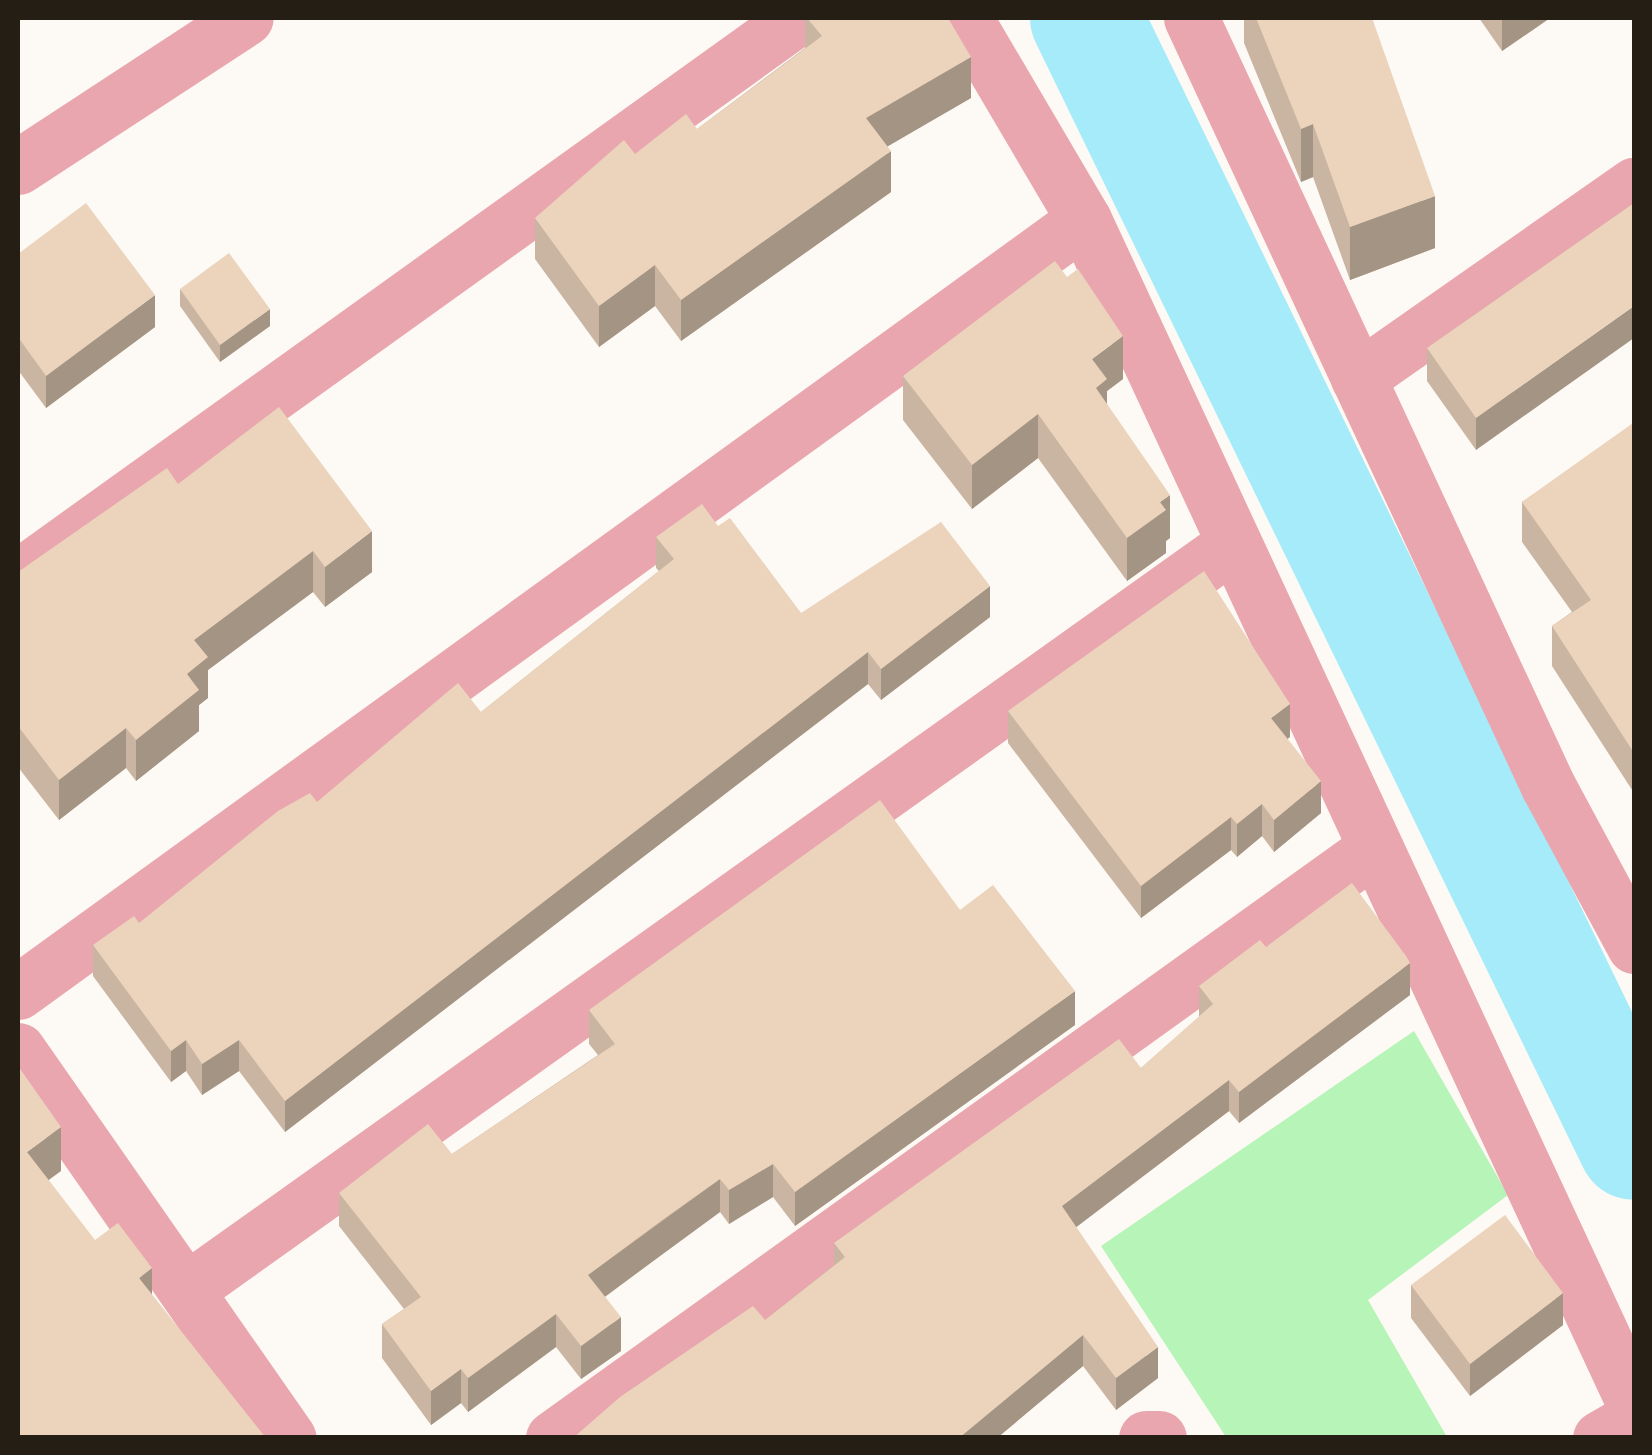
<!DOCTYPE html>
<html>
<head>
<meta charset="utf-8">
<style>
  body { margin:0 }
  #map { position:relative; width:1652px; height:1455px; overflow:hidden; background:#fdf9f4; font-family:Cabin,sans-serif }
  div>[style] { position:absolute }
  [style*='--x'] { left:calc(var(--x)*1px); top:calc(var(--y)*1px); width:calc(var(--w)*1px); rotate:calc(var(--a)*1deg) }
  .green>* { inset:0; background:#b7f4b7 }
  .river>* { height:112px; margin:-56px; padding:0 56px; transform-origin:56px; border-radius:56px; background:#a6ebf9 }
  .street>* { height:55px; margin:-27.5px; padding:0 27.5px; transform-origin:27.5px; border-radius:27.5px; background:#e9a6ae }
  .wall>* { inset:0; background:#cab5a2 }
  .shaded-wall>* { inset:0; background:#a49484 }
  .building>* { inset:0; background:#ebd3bc }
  span { translate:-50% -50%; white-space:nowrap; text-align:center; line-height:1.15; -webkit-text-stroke:8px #fff; paint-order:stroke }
  .frame { position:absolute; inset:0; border:20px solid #241e14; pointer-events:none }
</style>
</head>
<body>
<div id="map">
  <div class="green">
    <i style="clip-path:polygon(1414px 1031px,1508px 1195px,1368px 1300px,1447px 1437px,1226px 1437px,1101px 1246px)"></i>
  </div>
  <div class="river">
    <i style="--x:1086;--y:18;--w:1252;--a:64.05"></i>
  </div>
  <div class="street">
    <i style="--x:965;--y:18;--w:234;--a:59.5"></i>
    <i style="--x:1084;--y:220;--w:1306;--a:65.08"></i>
    <i style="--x:1191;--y:18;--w:847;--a:65.07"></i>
    <i style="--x:1548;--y:786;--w:182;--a:61.7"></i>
    <i style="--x:18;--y:167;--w:272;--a:-33.2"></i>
    <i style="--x:1358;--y:378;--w:337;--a:-35"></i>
    <i style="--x:18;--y:577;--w:959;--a:-35.66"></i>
    <i style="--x:18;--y:992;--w:1316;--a:-35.91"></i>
    <i style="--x:18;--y:1050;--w:473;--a:55.1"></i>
    <i style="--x:186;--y:1290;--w:1286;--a:-35.47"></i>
    <i style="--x:553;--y:1438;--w:1012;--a:-35.67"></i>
    <i style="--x:1146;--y:1438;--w:13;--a:0"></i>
    <i style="--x:1600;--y:1438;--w:39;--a:-30"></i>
  </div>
  <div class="wall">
    <i style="clip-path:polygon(805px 18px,948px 18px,971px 98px,887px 146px,891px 192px,681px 341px,655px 306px,599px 347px,535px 259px,535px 218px,635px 154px,697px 129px,805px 48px)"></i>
    <i style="clip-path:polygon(1244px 18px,1372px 18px,1435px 248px,1350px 280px,1313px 177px,1301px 182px,1244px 43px)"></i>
    <i style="clip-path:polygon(1479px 18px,1550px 18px,1502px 51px)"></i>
    <i style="clip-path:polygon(1634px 203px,1476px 450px,1427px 381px,1427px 348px)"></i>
    <i style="clip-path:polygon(18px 254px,155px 327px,46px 408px,18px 370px)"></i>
    <i style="clip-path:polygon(180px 289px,270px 326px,220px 362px,180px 306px)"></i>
    <i style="clip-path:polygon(903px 376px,1123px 379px,1107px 391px,1107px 405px,1170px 538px,1166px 541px,1166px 553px,1127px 581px,1038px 458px,972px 509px,903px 420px)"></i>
    <i style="clip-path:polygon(1634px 426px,1634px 793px,1552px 666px,1552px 626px,1572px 612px,1522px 542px,1522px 502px)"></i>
    <i style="clip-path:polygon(178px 484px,372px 572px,325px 607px,313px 592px,208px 670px,208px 698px,199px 705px,199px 731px,136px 781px,126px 768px,59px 820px,18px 767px,18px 572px)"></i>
    <i style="clip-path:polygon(718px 526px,801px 613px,990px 617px,881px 700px,868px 684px,285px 1132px,239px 1071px,202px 1095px,186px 1071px,171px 1082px,93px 976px,93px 945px,139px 923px,317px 802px,481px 712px,659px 571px,656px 568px,656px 537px)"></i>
    <i style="clip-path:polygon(1008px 711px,1290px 737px,1287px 739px,1321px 813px,1274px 852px,1262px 836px,1237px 857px,1231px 850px,1141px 918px,1008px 743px)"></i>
    <i style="clip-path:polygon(960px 910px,1075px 1025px,795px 1226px,773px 1197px,729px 1224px,720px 1212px,665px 1252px,605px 1297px,621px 1351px,581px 1379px,556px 1347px,468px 1412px,461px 1403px,431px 1425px,382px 1358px,382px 1324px,404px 1309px,339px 1226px,339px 1193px,452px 1154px,598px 1055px,589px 1044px,589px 1010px)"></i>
    <i style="clip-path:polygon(1266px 947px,1410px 995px,1239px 1123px,1229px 1111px,1076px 1227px,1158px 1378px,1116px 1410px,1083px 1366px,997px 1438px,573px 1438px,765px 1320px,834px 1265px,834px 1243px,1141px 1068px,1199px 1017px,1199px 986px)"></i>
    <i style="clip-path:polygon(1411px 1285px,1563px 1325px,1470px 1396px,1411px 1318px)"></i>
  </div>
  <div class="shaded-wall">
    <i style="clip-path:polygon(1502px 18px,1550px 18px,1502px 51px)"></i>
    <i style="clip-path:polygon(971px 57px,971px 98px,866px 159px,866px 118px)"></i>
    <i style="clip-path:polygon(1313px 124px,1313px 177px,1301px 182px,1301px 129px)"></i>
    <i style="clip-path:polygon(891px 151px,891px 192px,681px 341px,681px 300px)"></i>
    <i style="clip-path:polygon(1435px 196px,1435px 248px,1350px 280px,1350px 227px)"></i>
    <i style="clip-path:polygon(655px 265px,655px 306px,599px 347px,599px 306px)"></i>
    <i style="clip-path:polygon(155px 295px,155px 327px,46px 408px,46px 376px)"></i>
    <i style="clip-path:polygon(1634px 306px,1634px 338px,1476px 450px,1476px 418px)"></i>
    <i style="clip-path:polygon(270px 309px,270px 326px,220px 362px,220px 345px)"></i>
    <i style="clip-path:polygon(1123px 336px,1123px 379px,1107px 391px,1107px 423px,1096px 432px,1092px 359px)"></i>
    <i style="clip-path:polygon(1038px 414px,1038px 458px,972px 509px,972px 465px)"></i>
    <i style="clip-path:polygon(1170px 495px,1170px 538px,1166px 541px,1166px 553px,1127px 581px,1127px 538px,1160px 502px)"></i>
    <i style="clip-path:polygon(372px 531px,372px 572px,325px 607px,325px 567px)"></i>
    <i style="clip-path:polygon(313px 551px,313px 592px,208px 670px,208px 698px,199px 705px,199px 731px,136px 781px,136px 740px,187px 674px,194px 640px)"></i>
    <i style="clip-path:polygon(990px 586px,990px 617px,881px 700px,881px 669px)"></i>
    <i style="clip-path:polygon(868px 652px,868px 684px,285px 1132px,285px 1101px)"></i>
    <i style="clip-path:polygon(1290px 704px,1290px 737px,1271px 751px,1271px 718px)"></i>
    <i style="clip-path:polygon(126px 728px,126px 768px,59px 820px,59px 780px)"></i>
    <i style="clip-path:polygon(1321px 781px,1321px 813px,1274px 852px,1274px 820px)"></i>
    <i style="clip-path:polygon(1262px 804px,1262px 836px,1237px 857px,1237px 824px)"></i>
    <i style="clip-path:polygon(1231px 817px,1231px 850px,1141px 918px,1141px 886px)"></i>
    <i style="clip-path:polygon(1410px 963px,1410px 995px,1239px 1123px,1239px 1092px)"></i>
    <i style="clip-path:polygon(1075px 991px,1075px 1025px,795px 1226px,795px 1192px)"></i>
    <i style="clip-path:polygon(186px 1040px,186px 1071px,171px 1082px,171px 1051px)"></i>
    <i style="clip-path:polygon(239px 1040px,239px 1071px,202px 1095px,202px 1064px)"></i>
    <i style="clip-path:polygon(1229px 1080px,1229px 1111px,1062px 1238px,1062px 1206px)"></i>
    <i style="clip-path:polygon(61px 1127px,61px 1171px,27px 1196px,27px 1152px)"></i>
    <i style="clip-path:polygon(773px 1164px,773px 1197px,729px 1224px,729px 1190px)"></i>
    <i style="clip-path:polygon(720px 1179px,720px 1212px,588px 1309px,588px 1275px)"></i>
    <i style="clip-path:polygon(152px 1268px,152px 1313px,139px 1278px)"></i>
    <i style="clip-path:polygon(1563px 1293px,1563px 1325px,1470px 1396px,1470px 1364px)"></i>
    <i style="clip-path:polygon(556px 1314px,556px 1347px,468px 1412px,468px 1378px)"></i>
    <i style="clip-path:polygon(621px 1317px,621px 1351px,581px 1379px,581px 1346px)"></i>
    <i style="clip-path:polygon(1083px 1335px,1083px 1366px,997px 1438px,959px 1438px)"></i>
    <i style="clip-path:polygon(1158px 1347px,1158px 1378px,1116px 1410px,1116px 1378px)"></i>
    <i style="clip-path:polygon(461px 1369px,461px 1403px,431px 1425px,431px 1391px)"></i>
  </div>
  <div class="building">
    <i style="clip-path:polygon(807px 18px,948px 18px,971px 57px,866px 118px,891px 151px,681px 300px,655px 265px,599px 306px,535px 218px,624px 140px,635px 154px,686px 114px,697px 129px,822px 36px)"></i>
    <i style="clip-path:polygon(1256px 18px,1372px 18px,1435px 196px,1350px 227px,1313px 124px,1301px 129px)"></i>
    <i style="clip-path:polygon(86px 203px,155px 295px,46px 376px,18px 337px,18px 254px)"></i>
    <i style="clip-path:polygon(1634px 203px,1634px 306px,1476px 418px,1427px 348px)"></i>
    <i style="clip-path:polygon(229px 253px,270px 309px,220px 345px,180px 289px)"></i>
    <i style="clip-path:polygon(1055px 261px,1067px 277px,1078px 269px,1123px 336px,1092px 359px,1107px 379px,1096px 388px,1170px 495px,1160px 502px,1166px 510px,1127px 538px,1038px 414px,972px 465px,903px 376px)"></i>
    <i style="clip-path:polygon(279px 407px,372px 531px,325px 567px,313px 551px,194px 640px,208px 657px,187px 674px,199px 690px,136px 740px,126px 728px,59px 780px,18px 726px,18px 572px,167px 468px,178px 484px)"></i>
    <i style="clip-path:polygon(1633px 423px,1634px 426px,1634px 753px,1552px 626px,1591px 600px,1522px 502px)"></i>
    <i style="clip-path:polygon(702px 504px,718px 526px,730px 518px,801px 613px,941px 522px,990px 586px,881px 669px,868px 652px,285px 1101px,239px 1040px,202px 1064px,186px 1040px,171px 1051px,93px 945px,134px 916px,139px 923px,278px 811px,310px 793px,317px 802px,458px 683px,481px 712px,674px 559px,656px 537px)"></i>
    <i style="clip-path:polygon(1204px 571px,1290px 704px,1271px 718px,1321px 781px,1274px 820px,1262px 804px,1237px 824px,1231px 817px,1141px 886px,1008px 711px)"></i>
    <i style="clip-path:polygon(880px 800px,960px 910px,993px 885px,1075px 991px,795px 1192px,773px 1164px,729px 1190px,720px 1179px,665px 1218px,588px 1275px,621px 1317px,581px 1346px,556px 1314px,468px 1378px,461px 1369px,431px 1391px,382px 1324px,421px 1297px,339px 1193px,428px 1124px,452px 1154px,615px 1044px,589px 1010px)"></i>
    <i style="clip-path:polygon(1352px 883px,1406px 956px,1410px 963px,1239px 1092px,1229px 1080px,1062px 1206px,1158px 1347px,1116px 1378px,1083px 1335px,959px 1438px,573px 1438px,620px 1397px,753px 1306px,765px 1320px,845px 1257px,834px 1243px,1119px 1039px,1141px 1068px,1213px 1004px,1199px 986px,1260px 940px,1266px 947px)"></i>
    <i style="clip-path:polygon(18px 1066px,61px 1127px,27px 1152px,95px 1240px,118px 1223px,152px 1268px,139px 1278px,266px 1438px,18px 1438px)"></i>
    <i style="clip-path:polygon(1505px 1215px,1563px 1293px,1470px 1364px,1411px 1285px)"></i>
  </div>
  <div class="frame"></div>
</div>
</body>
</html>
